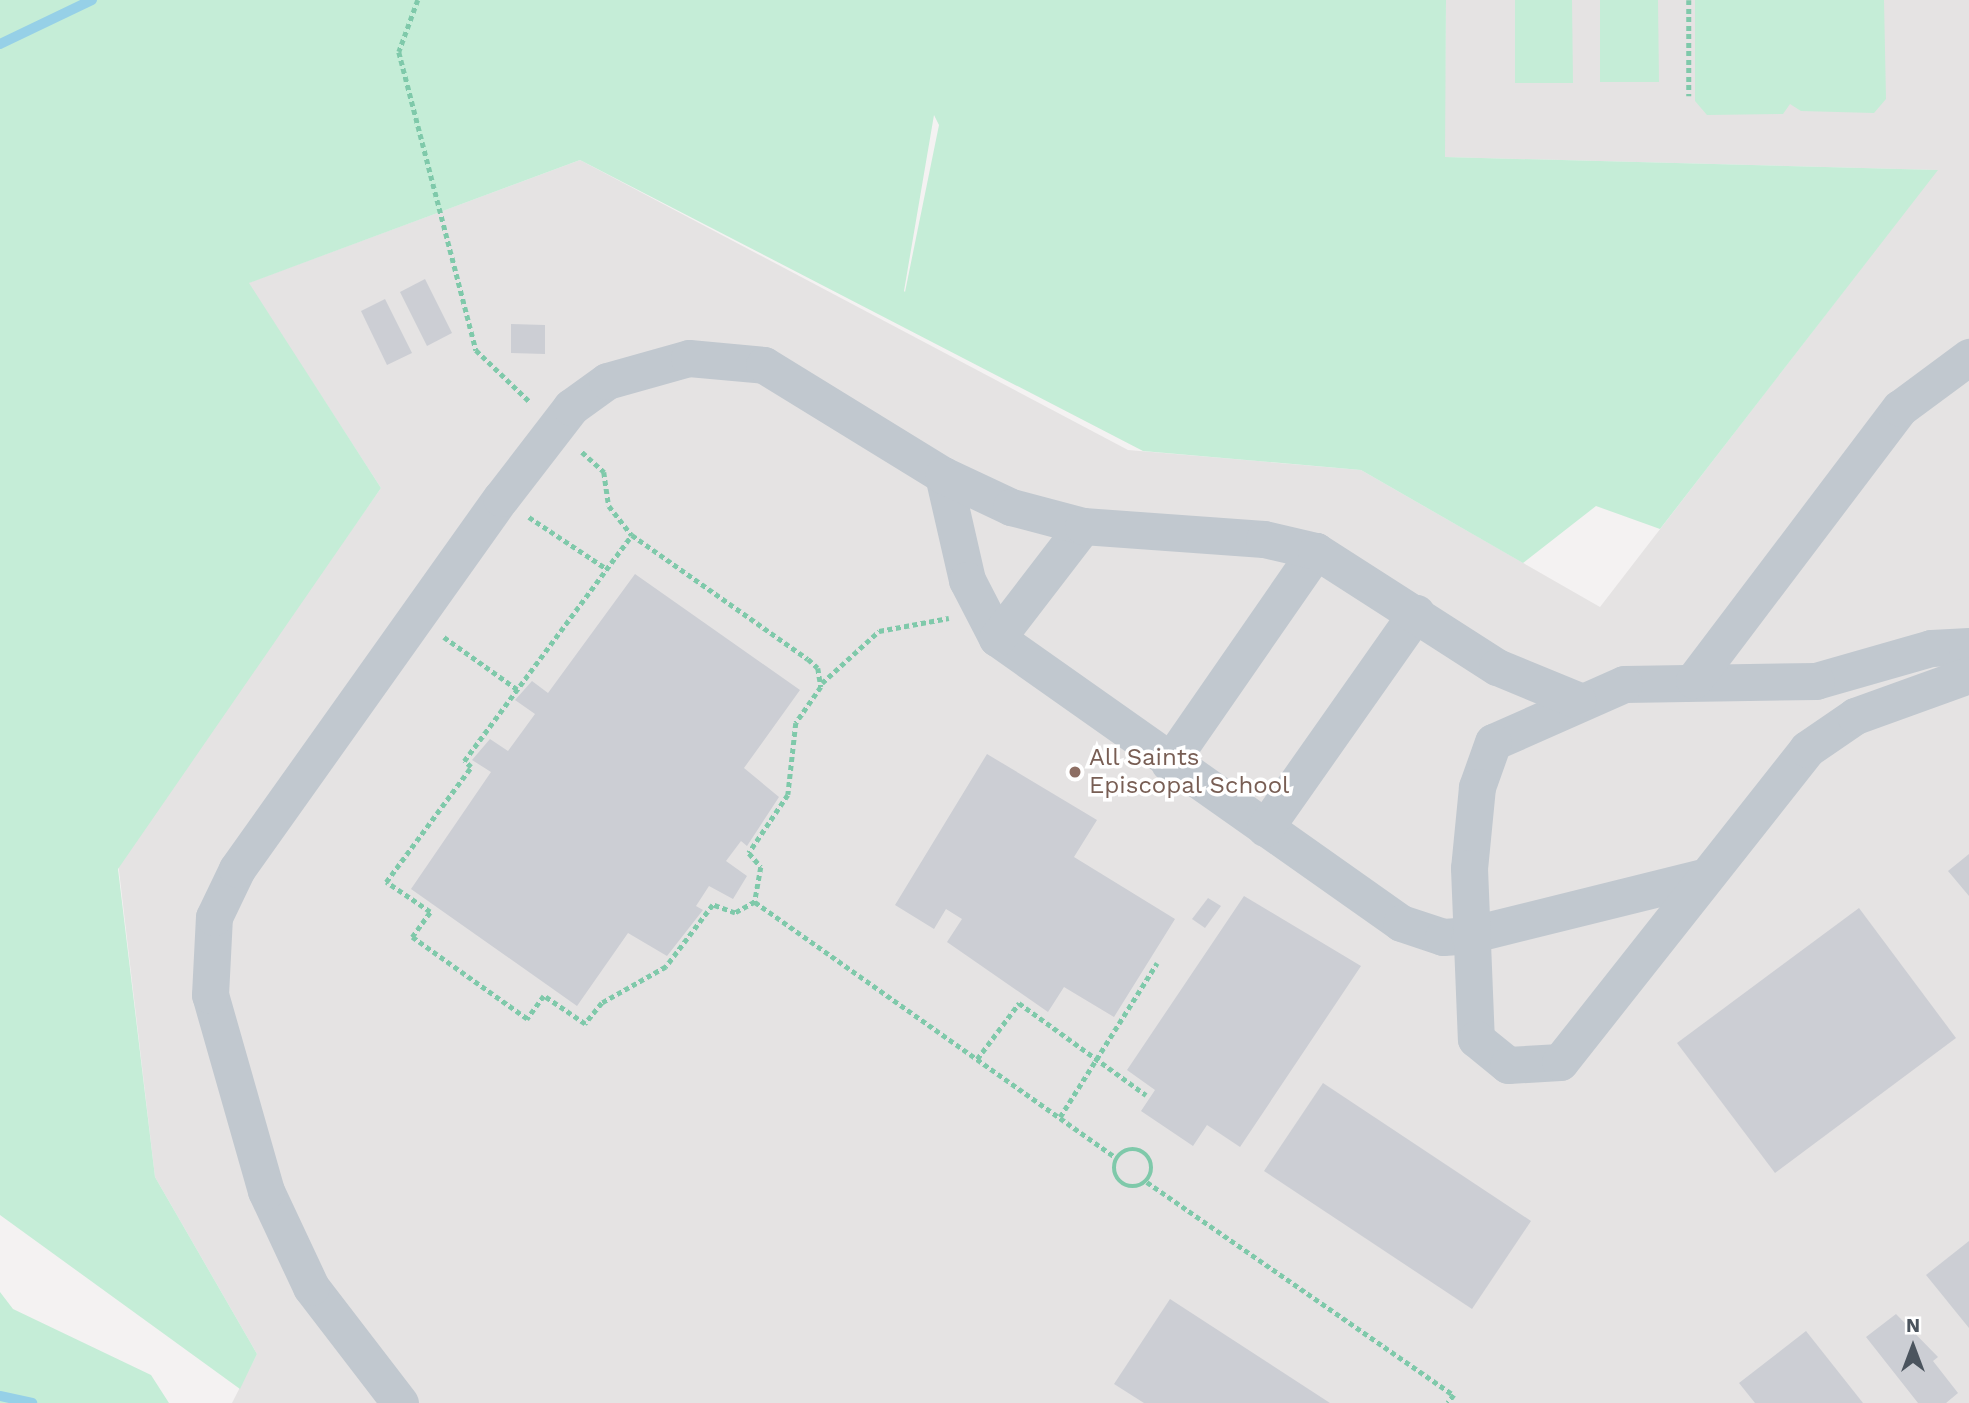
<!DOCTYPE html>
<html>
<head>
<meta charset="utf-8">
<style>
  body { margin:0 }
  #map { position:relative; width:1969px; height:1403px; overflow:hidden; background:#f4f2f2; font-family:"Work Sans",sans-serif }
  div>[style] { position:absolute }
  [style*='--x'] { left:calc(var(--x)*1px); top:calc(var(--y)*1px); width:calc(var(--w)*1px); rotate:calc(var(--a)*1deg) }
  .education>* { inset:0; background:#e5e3e3 }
  .green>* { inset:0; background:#c5edd7 }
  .stream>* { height:10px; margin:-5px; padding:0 5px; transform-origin:5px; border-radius:5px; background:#96d0e7 }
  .building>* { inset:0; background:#ccced4 }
  .path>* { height:4.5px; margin-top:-2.25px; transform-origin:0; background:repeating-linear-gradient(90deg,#7fc9aa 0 5px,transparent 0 8.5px) }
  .path>.ring { margin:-2.25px; padding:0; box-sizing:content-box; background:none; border:4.5px solid #7fc9aa; border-radius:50% }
  .minor>* { height:37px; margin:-18.5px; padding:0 18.5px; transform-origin:18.5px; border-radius:18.5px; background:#c1c8cf }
  .dots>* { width:19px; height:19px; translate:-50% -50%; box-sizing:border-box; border:4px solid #fff; border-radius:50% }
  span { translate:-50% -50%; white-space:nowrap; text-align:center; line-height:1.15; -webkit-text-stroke:7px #fff; paint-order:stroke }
  .education-label { font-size:24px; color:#785e54 }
  .left { translate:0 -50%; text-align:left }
  .north { position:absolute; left:1878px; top:1312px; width:70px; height:70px; -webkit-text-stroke:5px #fff; paint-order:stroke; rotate:0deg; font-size:19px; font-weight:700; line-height:28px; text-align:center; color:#4b545e }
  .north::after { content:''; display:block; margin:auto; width:24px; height:32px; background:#4b545e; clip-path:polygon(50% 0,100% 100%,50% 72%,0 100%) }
</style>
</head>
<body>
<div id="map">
  <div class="education">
    <i style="clip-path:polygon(1446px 0,1969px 0,1969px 1403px,232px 1403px,257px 1354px,155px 1177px,118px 862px,381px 488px,248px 283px,580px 160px,1128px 450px,1361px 470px,1600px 607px,1937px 170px,1444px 157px)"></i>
  </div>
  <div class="green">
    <i style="clip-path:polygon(evenodd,0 0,1446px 0,1445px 157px,1938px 170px,1660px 529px,1596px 506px,1523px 563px,1361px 470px,1143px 451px,580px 160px,249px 283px,381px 488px,118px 869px,155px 1177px,257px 1354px,240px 1389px,0 1215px,0 0,934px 115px,939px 125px,905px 292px,904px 291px,934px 115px)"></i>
    <i style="clip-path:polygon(1515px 0,1572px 0,1573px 83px,1515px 83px)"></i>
    <i style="clip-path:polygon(1600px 0,1658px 0,1659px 82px,1600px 82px)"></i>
    <i style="clip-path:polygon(1695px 0,1884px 0,1886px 99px,1874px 113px,1801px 111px,1790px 104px,1783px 114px,1707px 115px,1695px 101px)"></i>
    <i style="clip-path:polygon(0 1292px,13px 1309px,151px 1375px,169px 1403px,0 1403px)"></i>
  </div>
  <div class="stream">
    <i style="--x:0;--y:44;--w:102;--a:-25.6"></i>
    <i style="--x:0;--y:1396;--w:33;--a:12"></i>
  </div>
  <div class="building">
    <i style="clip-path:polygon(425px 279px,452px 333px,427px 346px,400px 292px)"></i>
    <i style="clip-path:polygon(385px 299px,412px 353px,387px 365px,361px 311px)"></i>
    <i style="clip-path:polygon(511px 324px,545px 325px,545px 354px,511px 353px)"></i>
    <i style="clip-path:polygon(635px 574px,800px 690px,744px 768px,779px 797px,747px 846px,741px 841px,726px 861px,747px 876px,733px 899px,709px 886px,696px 906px,703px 910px,667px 956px,628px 933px,577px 1006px,411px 889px,491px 772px,472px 760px,490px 739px,508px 751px,535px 714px,515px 700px,532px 681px,548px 693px)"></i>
    <i style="clip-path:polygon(987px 754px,1097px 820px,1074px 857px,1175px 919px,1114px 1017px,1064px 987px,1048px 1012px,947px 942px,962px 919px,946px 909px,934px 929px,895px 905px)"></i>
    <i style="clip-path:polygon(1969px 854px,1969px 896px,1948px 871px)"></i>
    <i style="clip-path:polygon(1244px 896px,1361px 966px,1240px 1147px,1207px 1125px,1193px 1146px,1141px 1111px,1155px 1090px,1127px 1070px)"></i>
    <i style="clip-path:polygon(1208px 898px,1221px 906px,1205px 928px,1192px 919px)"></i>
    <i style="clip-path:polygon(1859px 908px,1956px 1038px,1775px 1173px,1677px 1043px)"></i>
    <i style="clip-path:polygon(1323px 1083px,1531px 1221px,1472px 1309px,1264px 1171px)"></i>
    <i style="clip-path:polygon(1969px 1241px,1969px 1328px,1926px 1275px)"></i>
    <i style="clip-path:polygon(1170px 1299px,1330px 1403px,1144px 1403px,1114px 1384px)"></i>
    <i style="clip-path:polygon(1896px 1314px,1938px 1357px,1933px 1361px,1958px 1393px,1946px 1403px,1918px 1403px,1866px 1337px)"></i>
    <i style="clip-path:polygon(1806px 1331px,1863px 1403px,1755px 1403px,1739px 1383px)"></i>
  </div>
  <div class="path">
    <i style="--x:418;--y:0;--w:55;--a:110.1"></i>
    <i style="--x:399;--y:52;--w:308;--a:75.5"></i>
    <i style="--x:476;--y:350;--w:76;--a:43.9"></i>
    <i style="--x:1689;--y:0;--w:96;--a:90"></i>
    <i style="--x:582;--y:452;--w:30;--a:42"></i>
    <i style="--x:604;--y:472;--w:34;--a:82"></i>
    <i style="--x:609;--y:506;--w:37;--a:52"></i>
    <i style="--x:632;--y:535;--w:215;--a:35.2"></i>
    <i style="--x:808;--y:659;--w:13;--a:42"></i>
    <i style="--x:818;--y:668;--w:19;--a:81"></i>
    <i style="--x:821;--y:687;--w:44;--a:124.8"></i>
    <i style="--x:796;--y:723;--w:72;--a:96.3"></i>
    <i style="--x:788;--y:795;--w:70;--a:123.9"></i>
    <i style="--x:749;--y:853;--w:18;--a:49"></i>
    <i style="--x:761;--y:867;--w:36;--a:100"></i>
    <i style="--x:755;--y:902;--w:23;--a:151"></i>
    <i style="--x:735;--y:913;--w:23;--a:-160"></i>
    <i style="--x:713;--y:905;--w:78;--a:127.2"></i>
    <i style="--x:666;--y:967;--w:73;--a:150.6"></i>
    <i style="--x:602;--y:1003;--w:27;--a:129"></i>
    <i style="--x:585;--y:1024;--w:50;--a:-145.7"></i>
    <i style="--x:544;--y:996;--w:29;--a:126"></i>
    <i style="--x:527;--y:1019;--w:141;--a:-144.5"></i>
    <i style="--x:412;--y:937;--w:31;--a:-54"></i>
    <i style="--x:430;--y:912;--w:53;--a:-145.7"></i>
    <i style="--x:386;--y:882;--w:143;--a:-53.5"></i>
    <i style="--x:471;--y:767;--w:9;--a:-139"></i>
    <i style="--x:464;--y:761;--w:282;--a:-53.4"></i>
    <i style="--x:529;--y:517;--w:94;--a:33.7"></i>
    <i style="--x:444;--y:637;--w:90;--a:35.5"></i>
    <i style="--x:822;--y:683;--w:77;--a:-42.4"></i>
    <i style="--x:879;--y:631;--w:71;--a:-10.5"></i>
    <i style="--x:755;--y:902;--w:443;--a:35.3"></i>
    <i style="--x:977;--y:1059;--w:70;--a:-53.1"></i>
    <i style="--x:1019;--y:1003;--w:157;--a:35.9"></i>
    <i style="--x:1060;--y:1117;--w:182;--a:-57.8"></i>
    <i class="ring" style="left:1114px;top:1149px;width:33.5px;height:33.5px"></i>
    <i style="--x:1147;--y:1182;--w:374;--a:34.8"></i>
    <i style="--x:1454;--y:1395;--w:10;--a:127"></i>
  </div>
  <div class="minor">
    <i style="--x:943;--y:475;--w:108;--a:77.1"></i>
    <i style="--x:967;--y:580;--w:65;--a:62.7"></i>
    <i style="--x:997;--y:638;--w:494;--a:35.2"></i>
    <i style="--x:1401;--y:923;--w:44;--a:18.4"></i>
    <i style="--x:1443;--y:937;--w:26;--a:-4"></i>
    <i style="--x:1469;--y:935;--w:238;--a:-13.9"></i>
    <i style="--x:997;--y:638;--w:141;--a:-52.5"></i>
    <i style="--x:1969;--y:646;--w:38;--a:177"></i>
    <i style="--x:1931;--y:648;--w:120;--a:164"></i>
    <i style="--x:1816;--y:681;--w:192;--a:179.1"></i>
    <i style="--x:1624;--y:684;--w:143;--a:156.1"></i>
    <i style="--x:1493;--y:742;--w:48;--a:109.6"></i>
    <i style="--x:1477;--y:787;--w:81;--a:95.6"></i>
    <i style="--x:1469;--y:868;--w:171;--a:87.7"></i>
    <i style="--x:1476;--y:1039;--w:41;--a:39.1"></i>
    <i style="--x:1508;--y:1065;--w:52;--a:-3.3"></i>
    <i style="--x:1560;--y:1062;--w:399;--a:-51.7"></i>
    <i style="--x:1807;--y:749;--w:58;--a:-34.5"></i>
    <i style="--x:1855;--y:716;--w:121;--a:-19.8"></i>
    <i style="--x:1694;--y:680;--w:341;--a:-52.9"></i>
    <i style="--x:1900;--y:408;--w:86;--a:-36.5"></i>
    <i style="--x:1169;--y:763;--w:258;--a:-55.3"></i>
    <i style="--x:1265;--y:828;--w:263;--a:-54.9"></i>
    <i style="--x:400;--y:1403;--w:146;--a:-127.5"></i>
    <i style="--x:311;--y:1287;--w:106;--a:-115.1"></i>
    <i style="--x:266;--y:1191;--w:204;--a:-105.9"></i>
    <i style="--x:210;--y:995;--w:78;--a:-87.1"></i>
    <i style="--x:214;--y:917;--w:53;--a:-64.4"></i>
    <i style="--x:237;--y:869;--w:455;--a:-54.6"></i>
    <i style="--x:501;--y:498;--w:115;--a:-52.4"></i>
    <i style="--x:571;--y:407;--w:44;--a:-35.8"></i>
    <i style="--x:607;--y:381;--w:85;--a:-15.7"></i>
    <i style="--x:689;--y:358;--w:75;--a:5.3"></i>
    <i style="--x:764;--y:365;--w:210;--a:31.6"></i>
    <i style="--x:943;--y:475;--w:75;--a:25.2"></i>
    <i style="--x:1011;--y:507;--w:74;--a:14.8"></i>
    <i style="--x:1083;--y:526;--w:181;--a:4.1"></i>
    <i style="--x:1264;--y:539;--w:53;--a:13"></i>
    <i style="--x:1316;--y:551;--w:215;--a:32.7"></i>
    <i style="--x:1497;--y:667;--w:87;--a:22.4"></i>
  </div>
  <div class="dots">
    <i style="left:1075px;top:772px;background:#8d6e63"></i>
  </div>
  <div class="education-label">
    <span class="left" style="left:1089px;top:772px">All Saints<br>Episcopal School</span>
  </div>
  <div class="north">N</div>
</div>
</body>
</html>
